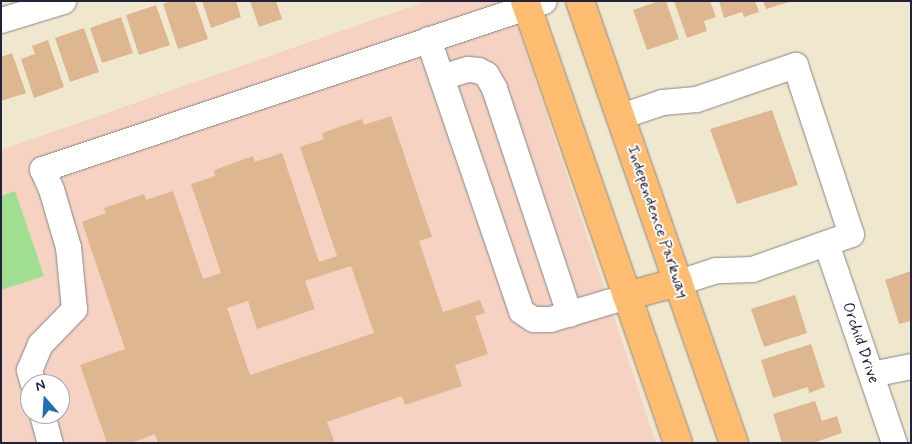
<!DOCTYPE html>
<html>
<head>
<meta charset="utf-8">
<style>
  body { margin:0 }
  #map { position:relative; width:912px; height:444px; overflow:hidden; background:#f0e8ce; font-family:Mynerve,sans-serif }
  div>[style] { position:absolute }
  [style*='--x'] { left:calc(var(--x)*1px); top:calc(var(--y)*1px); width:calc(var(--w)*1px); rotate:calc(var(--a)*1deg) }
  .built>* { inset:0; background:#f5d2c2 }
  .green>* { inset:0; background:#a0de92 }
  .building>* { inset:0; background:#deb791 }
  .roads { filter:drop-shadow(0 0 1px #898584) drop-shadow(0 0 1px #898584) }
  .minor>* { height:25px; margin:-12.5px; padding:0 12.5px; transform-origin:12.5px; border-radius:12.5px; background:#fff }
  .major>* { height:28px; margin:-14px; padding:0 14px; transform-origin:14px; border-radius:14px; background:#febc70 }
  span { translate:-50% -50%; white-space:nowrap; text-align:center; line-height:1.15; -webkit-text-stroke:4px #fff; paint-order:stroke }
  .street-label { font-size:16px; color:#22223b }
  .frame { position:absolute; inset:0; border:2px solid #22223b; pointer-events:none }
  .north { position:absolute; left:20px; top:374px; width:50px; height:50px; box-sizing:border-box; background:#fff; border:1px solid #a7a7b1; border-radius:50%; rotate:341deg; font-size:14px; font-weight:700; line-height:20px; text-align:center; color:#22223b }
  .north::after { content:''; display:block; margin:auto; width:18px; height:22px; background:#1f6fb2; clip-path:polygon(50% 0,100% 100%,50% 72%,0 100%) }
</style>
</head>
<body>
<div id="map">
  <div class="built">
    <i style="clip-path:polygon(evenodd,427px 1px,503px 1px,518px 29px,656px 443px,1px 443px,1px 150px,427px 1px,30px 384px,60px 384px,60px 414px,30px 414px,30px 384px)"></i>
  </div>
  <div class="green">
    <i style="clip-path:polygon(15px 191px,44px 276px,1px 290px,1px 196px)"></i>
  </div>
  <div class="building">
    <i style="clip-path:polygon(172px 1px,195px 1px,208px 39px,178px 49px,163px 4px)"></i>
    <i style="clip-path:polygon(202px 1px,236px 1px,241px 17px,211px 28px)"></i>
    <i style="clip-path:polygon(250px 1px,276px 1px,282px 19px,259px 27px)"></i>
    <i style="clip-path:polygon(659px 1px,666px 1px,679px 39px,647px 50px,633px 10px)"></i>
    <i style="clip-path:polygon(674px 1px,710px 1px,716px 17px,704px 21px,707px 31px,687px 38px)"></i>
    <i style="clip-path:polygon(719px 1px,755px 1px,759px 12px,744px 17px,742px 12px,724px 18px)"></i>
    <i style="clip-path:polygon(763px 1px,789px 1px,789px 2px,766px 9px)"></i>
    <i style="clip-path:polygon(156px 5px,170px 45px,139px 55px,126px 15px)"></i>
    <i style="clip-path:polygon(121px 17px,133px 53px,102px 63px,90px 28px)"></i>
    <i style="clip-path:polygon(84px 28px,99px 72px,70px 82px,55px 38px)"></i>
    <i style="clip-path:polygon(48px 40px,64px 87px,34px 98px,21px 59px,35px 54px,32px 46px)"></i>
    <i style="clip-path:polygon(12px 53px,26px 93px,1px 101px,1px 57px)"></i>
    <i style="clip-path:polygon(772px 110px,798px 185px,737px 204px,710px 129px)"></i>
    <i style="clip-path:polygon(evenodd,391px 116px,432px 237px,419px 241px,443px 312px,480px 300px,485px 313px,475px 316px,488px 354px,455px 365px,462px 386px,405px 405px,402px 396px,327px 422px,335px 443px,158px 443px,155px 434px,131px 443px,107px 443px,80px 365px,125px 349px,82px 222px,106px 213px,104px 208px,144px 194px,146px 200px,173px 191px,203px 279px,221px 273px,191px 184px,215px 176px,214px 170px,253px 156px,255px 162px,282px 153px,319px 262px,337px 256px,300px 147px,324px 139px,322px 133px,362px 119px,364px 125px,391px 116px,351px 266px,374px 333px,250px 375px,227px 308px,248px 301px,257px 329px,315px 309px,305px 281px,351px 266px)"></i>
    <i style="clip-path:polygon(911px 271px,911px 321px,899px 324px,885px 280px)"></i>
    <i style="clip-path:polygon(795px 295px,807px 333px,764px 347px,751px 309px)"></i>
    <i style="clip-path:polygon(811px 344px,825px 387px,809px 393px,808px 387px,773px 398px,761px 360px)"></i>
    <i style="clip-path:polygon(815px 401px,822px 421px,837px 416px,842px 433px,813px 443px,782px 443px,773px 414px)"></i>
  </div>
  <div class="roads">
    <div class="minor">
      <i style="--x:1;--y:20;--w:65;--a:-17"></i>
      <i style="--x:428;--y:39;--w:287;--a:71.1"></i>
      <i style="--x:521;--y:311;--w:14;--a:34"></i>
      <i style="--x:533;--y:319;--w:17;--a:0"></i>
      <i style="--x:550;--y:319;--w:80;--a:-16.6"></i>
      <i style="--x:441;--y:77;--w:28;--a:-17"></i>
      <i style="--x:468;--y:69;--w:10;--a:6"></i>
      <i style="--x:478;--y:70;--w:9;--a:27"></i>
      <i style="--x:486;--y:74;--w:16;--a:60"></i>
      <i style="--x:494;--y:88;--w:238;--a:71.6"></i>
      <i style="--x:621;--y:116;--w:43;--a:-18.9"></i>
      <i style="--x:662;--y:102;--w:34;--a:-5"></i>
      <i style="--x:696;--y:99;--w:105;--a:-19"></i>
      <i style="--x:795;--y:65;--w:178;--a:71.7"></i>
      <i style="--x:851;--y:234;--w:105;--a:160.5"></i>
      <i style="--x:752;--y:269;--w:36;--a:178"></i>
      <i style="--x:716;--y:270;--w:40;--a:162"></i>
      <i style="--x:826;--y:243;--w:211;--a:71.2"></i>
      <i style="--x:871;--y:374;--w:41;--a:-11.3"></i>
      <i style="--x:33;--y:384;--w:15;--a:-106"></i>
      <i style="--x:29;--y:370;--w:28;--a:-67"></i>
      <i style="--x:40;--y:344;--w:49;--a:-45.8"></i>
      <i style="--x:74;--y:309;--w:62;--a:-95.5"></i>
      <i style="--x:68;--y:247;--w:60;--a:-106.3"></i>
      <i style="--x:51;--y:189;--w:22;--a:-114"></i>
      <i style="--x:42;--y:169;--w:529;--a:-18.5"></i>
      <i style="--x:42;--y:414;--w:30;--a:75"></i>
    </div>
    <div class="major">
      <i style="--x:525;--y:1;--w:468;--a:70.9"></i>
      <i style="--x:580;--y:1;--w:468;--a:70.8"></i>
      <i style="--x:627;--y:296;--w:53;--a:-15.4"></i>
    </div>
  </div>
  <div class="street-label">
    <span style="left:657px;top:222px;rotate:71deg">Independence Parkway</span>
    <span style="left:860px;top:343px;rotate:71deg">Orchid Drive</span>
  </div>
  <div class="frame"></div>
  <div class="north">N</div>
</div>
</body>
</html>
